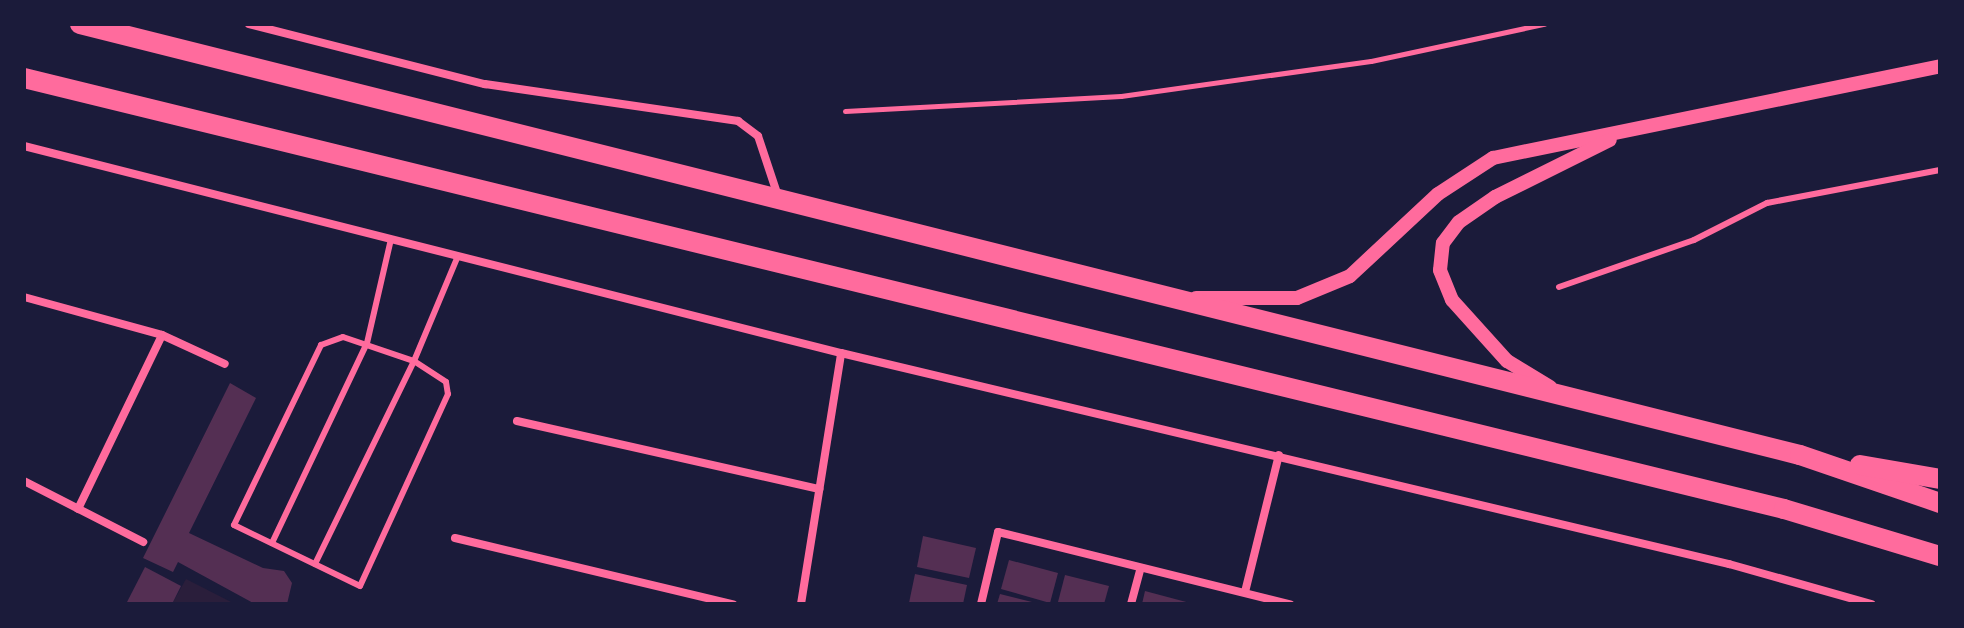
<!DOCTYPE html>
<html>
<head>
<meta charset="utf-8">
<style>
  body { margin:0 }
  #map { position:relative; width:1964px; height:628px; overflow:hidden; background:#1b1b3a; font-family:Rubik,sans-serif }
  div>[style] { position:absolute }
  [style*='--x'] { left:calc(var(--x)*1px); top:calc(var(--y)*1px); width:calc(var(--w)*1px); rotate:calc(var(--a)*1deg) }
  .green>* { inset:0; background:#2a1e3b }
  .building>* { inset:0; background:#542f53 }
  .path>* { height:5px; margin:-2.5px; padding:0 2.5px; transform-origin:2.5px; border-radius:2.5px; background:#ff6b9d }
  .service>* { height:6px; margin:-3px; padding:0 3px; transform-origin:3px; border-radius:3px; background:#ff6b9d }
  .minor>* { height:8px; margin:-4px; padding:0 4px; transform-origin:4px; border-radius:4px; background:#ff6b9d }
  .tertiary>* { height:14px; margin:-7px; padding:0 7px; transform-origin:7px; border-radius:7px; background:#ff6b9d }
  .primary>* { height:20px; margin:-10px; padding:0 10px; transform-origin:10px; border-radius:10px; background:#ff6b9d }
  span { translate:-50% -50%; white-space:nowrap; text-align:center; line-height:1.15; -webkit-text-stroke:6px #1b1b3a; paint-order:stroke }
  .frame { position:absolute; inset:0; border:26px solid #1b1b3a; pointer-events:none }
</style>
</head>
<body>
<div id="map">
  <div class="green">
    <i style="clip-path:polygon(186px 579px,235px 604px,172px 604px)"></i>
  </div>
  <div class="building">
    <i style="clip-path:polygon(230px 383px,256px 398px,189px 533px,263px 568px,284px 571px,292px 583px,287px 604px,255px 604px,178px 562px,173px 572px,143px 558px)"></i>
    <i style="clip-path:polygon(923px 536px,976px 548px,969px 578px,917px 567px)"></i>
    <i style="clip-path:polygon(1009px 560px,1058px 573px,1050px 603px,1001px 589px)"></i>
    <i style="clip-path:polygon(145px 567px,181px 586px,172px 604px,126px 604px)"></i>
    <i style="clip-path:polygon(915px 574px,967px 585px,963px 604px,909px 603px)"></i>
    <i style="clip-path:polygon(1065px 575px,1109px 586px,1104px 604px,1058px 602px)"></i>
    <i style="clip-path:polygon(1145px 591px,1190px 603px,1190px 604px,1142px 604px)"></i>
    <i style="clip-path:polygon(1000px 594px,1036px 603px,1036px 604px,997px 604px)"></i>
  </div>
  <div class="path">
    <i style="--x:845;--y:111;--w:276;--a:-3.1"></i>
    <i style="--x:1121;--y:96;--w:252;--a:-8"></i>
    <i style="--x:1371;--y:61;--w:177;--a:-12.1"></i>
  </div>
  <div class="service">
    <i style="--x:1559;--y:287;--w:143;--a:-19.2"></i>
    <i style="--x:1694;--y:240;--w:82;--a:-26.9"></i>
    <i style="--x:1767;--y:203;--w:176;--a:-10.8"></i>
    <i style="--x:343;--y:337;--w:75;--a:18.7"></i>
    <i style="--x:414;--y:361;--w:38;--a:33"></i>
    <i style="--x:446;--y:382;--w:12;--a:81"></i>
    <i style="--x:448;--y:394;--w:211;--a:114.6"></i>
    <i style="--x:360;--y:586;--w:140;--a:-154.2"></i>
    <i style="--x:234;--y:525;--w:200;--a:-64.2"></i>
    <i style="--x:321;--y:345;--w:23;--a:-20"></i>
    <i style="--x:272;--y:543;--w:221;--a:-64.6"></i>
    <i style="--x:367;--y:343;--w:107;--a:-77"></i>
    <i style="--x:315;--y:564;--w:226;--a:-64"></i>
    <i style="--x:414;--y:361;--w:114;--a:-67.3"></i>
  </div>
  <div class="minor">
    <i style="--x:249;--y:24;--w:244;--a:14.3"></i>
    <i style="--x:485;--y:84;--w:256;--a:8.3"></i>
    <i style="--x:738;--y:121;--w:25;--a:37"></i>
    <i style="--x:758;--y:136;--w:66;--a:71.6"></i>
    <i style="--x:24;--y:146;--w:843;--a:14.22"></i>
    <i style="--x:841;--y:353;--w:913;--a:13.37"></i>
    <i style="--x:1729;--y:564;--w:148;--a:15.7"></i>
    <i style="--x:24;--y:297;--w:143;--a:15.4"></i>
    <i style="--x:162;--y:335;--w:69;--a:24.7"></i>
    <i style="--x:517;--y:421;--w:310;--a:12.7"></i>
    <i style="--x:24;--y:481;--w:134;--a:27.1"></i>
    <i style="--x:78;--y:509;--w:193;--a:-64.2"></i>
    <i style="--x:455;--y:538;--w:286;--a:13.4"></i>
    <i style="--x:1245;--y:592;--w:141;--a:-76.1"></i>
    <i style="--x:801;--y:604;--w:254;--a:-80.9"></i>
    <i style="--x:981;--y:604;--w:74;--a:-76.7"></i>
    <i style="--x:998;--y:532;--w:301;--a:13.9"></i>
    <i style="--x:1131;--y:604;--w:35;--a:-75"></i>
  </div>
  <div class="tertiary">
    <i style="--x:1196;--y:298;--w:101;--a:0"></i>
    <i style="--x:1297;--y:298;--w:57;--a:-22.5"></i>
    <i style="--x:1350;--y:276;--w:120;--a:-43"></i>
    <i style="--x:1438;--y:194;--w:66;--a:-33.2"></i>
    <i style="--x:1493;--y:158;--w:456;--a:-11.6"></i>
    <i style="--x:1550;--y:387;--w:50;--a:-148.8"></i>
    <i style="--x:1507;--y:361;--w:82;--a:-132"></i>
    <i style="--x:1452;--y:300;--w:32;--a:-112"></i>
    <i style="--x:1440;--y:270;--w:27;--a:-84"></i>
    <i style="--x:1443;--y:243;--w:26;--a:-53"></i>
    <i style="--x:1459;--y:222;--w:44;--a:-34.8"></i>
    <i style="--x:1495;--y:197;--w:128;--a:-26.4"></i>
  </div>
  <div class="primary">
    <i style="--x:80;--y:24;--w:1773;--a:14.07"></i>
    <i style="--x:1800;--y:455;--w:148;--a:18.9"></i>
    <i style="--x:24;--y:78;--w:1812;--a:13.76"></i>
    <i style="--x:1784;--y:509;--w:163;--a:16.8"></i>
    <i style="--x:1860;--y:465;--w:81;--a:9.9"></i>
  </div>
  <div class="frame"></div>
</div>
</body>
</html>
